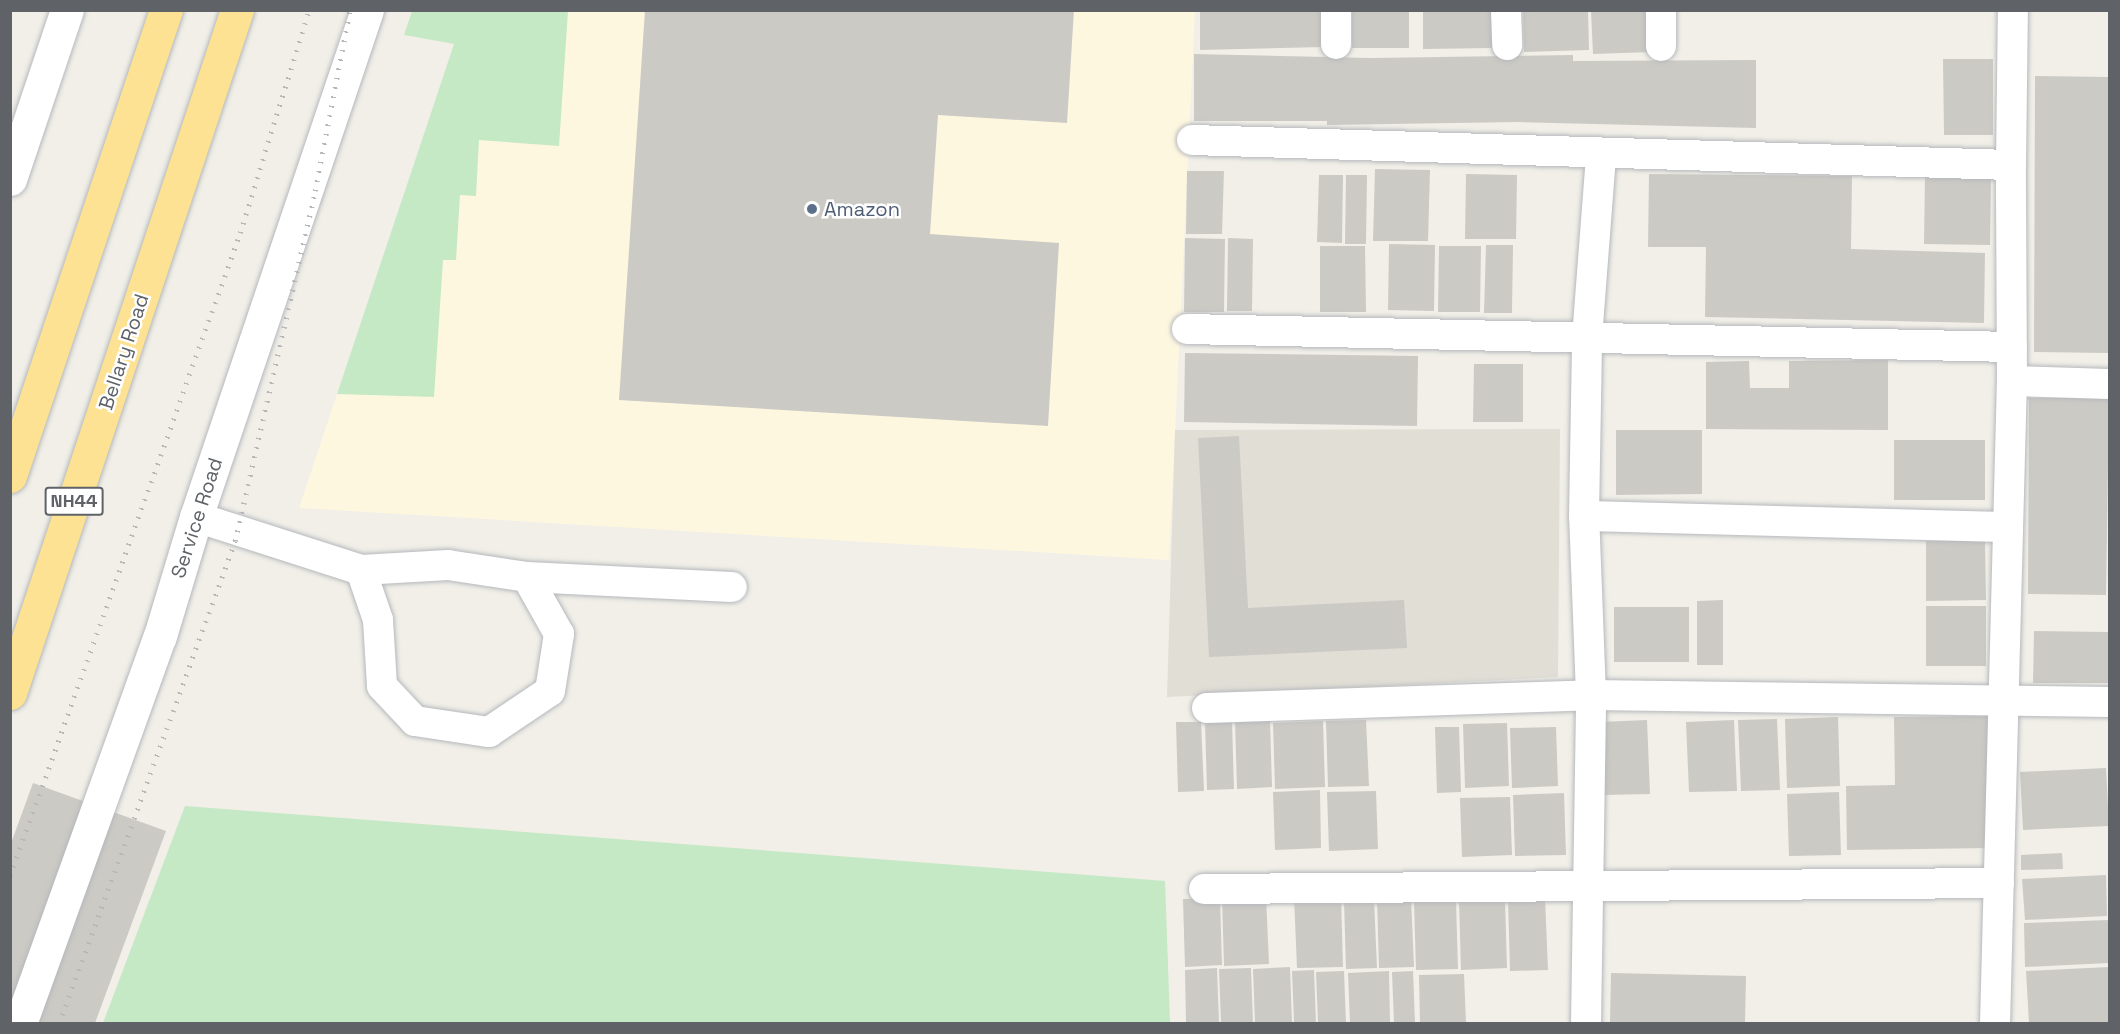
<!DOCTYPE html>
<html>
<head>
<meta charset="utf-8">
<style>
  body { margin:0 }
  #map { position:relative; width:2120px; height:1034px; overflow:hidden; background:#f1efe8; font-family:"Space Grotesk",sans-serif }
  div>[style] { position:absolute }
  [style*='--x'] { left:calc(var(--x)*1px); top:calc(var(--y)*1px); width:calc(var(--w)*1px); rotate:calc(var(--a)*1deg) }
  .commercial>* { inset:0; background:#fef7e0 }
  .education>* { inset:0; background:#e1ded6 }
  .green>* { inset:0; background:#c5e8c5 }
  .building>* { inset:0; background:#cccac5 }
  .roads { filter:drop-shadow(0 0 2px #b5b8bc) drop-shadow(0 0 2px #b5b8bc) }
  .street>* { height:30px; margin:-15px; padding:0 15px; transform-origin:15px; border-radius:15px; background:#fff }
  .secondary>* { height:33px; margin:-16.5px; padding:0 16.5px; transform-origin:16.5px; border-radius:16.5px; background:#fff }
  .highway>* { height:33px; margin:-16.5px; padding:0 16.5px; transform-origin:16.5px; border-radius:16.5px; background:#fde293 }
  .rail>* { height:4.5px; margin-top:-2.25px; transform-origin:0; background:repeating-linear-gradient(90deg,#b6b7b8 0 1.5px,transparent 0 9.5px) }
  .dots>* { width:16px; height:16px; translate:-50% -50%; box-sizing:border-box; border:3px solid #fff; border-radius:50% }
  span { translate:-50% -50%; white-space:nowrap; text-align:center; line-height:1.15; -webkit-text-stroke:5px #fff; paint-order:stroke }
  .shield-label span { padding:2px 4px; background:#fff; border:2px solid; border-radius:4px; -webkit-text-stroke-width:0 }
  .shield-label { font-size:18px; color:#5f6368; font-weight:700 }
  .service-label { font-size:20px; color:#4e5e75 }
  .left { translate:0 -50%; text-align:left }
  .street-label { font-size:20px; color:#5f6368 }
  .frame { position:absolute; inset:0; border:12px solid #5f6368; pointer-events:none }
</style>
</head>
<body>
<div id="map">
  <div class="commercial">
    <i style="clip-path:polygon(412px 11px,1195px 11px,1169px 560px,299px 508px,454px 44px,404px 35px)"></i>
  </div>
  <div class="education">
    <i style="clip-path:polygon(1560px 429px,1558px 677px,1167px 697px,1175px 430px)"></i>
  </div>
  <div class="green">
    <i style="clip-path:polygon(412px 11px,568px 11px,559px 146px,479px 140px,476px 196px,460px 195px,456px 260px,443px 260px,434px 397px,337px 394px,454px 44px,404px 35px)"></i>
    <i style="clip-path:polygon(185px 806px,1165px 881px,1170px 1023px,103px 1023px)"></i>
  </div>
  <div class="building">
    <i style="clip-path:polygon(645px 10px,1074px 10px,1067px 123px,938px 115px,930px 234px,1059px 243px,1048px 426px,619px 400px)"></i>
    <i style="clip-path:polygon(1200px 10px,1322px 10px,1323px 47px,1200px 50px)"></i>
    <i style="clip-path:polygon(1352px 10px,1409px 10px,1409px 48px,1352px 48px)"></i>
    <i style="clip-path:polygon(1423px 10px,1493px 10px,1493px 48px,1423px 49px)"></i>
    <i style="clip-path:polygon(1588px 10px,1589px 50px,1524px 52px,1523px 11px)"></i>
    <i style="clip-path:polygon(1606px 10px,1650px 10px,1651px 52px,1593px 54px,1591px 11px)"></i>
    <i style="clip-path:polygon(1194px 54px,1370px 58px,1573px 55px,1573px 61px,1756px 60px,1756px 128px,1517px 122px,1327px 125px,1327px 121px,1194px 121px)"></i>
    <i style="clip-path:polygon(1943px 59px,1993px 59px,1993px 135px,1944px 135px)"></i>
    <i style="clip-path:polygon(2035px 76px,2109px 77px,2109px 353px,2034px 352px)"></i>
    <i style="clip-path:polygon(1375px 169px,1430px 170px,1428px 241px,1373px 241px)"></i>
    <i style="clip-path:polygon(1187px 171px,1224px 171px,1222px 234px,1186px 234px)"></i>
    <i style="clip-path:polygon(1466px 174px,1517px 175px,1516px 239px,1465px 239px)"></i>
    <i style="clip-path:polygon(1649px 174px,1852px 176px,1851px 249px,1985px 253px,1984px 323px,1705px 317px,1706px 247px,1648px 247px)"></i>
    <i style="clip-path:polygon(1925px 174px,1991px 175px,1990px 245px,1924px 244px)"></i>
    <i style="clip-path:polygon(1319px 175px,1343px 175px,1342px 243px,1317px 242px)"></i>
    <i style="clip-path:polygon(1346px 175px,1367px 175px,1366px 244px,1345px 244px)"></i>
    <i style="clip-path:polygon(1185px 238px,1225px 239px,1224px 312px,1184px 312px)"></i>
    <i style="clip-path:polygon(1228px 238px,1253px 239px,1252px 311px,1227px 311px)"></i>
    <i style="clip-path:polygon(1389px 244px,1435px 245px,1434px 311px,1388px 310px)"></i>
    <i style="clip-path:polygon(1486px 245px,1513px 245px,1512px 313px,1484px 313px)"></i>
    <i style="clip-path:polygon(1320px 246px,1365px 246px,1366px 312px,1320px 312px)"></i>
    <i style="clip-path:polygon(1439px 246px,1481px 246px,1480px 312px,1438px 312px)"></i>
    <i style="clip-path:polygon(1185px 353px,1418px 356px,1417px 426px,1184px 422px)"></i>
    <i style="clip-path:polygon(1888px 360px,1888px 430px,1706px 429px,1706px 362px,1749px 361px,1750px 388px,1789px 388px,1789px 361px)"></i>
    <i style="clip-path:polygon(1474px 364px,1523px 364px,1523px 422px,1473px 422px)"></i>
    <i style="clip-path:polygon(2029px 398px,2109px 398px,2106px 595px,2028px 594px)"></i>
    <i style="clip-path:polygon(1616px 430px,1702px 430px,1702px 494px,1616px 495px)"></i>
    <i style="clip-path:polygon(1239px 436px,1248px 608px,1404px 600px,1407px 648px,1209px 657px,1198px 438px)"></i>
    <i style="clip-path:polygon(1894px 440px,1985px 440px,1985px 500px,1894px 500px)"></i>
    <i style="clip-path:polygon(1926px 541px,1985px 541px,1986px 600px,1926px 601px)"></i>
    <i style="clip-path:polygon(1723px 600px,1723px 665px,1697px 665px,1697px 601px)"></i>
    <i style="clip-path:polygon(1926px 606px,1986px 606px,1986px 666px,1926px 666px)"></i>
    <i style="clip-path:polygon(1614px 607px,1689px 607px,1689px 662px,1614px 662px)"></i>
    <i style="clip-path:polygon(2034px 631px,2108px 632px,2108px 683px,2033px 683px)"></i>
    <i style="clip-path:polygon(1990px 716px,1991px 848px,1847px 850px,1846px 786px,1895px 785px,1894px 717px)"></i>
    <i style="clip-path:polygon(1838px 717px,1840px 786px,1787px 788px,1785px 719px)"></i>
    <i style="clip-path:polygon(1777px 719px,1780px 790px,1741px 791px,1738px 720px)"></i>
    <i style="clip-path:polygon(1270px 720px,1272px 787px,1237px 789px,1235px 721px)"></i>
    <i style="clip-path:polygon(1366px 720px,1369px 786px,1328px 787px,1326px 721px)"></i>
    <i style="clip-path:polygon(1647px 720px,1650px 794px,1603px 795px,1600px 722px)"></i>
    <i style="clip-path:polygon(1734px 720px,1737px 791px,1689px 792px,1686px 722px)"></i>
    <i style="clip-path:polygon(1232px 721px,1234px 789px,1207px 790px,1205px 722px)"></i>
    <i style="clip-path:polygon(1323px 721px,1325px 787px,1275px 789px,1273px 723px)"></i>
    <i style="clip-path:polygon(1176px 722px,1201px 722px,1204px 791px,1178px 792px)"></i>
    <i style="clip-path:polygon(1507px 723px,1509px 786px,1465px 788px,1463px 724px)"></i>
    <i style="clip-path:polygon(1435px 727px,1459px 727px,1461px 792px,1437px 793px)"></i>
    <i style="clip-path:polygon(1556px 727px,1558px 786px,1512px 788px,1510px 728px)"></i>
    <i style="clip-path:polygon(2106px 768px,2109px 826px,2023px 830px,2020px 772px)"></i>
    <i style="clip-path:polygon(33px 783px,166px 831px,95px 1023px,10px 1023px,10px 846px)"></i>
    <i style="clip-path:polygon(1320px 790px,1321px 848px,1275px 850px,1273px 792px)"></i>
    <i style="clip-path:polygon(1376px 791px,1378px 849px,1329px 851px,1327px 792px)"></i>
    <i style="clip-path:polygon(1839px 792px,1841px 855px,1789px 856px,1787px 794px)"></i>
    <i style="clip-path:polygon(1564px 793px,1566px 855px,1515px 856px,1513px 795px)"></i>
    <i style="clip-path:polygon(1510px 797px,1512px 855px,1462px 857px,1460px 798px)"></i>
    <i style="clip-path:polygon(2062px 853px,2063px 869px,2021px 870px,2021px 855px)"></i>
    <i style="clip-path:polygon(2106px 875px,2107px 916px,2025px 920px,2022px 879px)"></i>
    <i style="clip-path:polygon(1341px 895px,1343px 967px,1297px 968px,1294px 897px)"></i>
    <i style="clip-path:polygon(1266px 896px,1269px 964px,1224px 966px,1222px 897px)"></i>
    <i style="clip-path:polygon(1411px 897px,1414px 967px,1379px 968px,1377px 898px)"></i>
    <i style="clip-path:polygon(1220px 898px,1222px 965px,1185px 967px,1183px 899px)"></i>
    <i style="clip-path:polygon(1545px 898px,1548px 970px,1510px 971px,1508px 900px)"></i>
    <i style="clip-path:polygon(1374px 899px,1377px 968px,1346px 969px,1344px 900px)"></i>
    <i style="clip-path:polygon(1505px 899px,1507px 968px,1461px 970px,1459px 900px)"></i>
    <i style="clip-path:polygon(1456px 901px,1458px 969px,1416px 970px,1414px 902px)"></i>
    <i style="clip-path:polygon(2109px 920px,2109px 963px,2025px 967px,2024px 923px)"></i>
    <i style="clip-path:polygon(1290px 967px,1292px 1023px,1255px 1023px,1253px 969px)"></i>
    <i style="clip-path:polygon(2109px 967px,2109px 1023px,2029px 1023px,2026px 971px)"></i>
    <i style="clip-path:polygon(1217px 968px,1219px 1023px,1186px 1023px,1185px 970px)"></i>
    <i style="clip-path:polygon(1251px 968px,1253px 1023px,1221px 1023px,1219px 969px)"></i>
    <i style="clip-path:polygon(1314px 970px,1316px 1023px,1294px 1023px,1292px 971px)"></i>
    <i style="clip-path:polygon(1344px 971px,1346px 1023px,1318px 1023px,1316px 972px)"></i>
    <i style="clip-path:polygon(1389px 971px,1390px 1023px,1350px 1023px,1348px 973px)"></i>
    <i style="clip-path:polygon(1413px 971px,1415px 1023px,1394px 1023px,1392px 972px)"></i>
    <i style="clip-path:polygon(1611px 973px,1746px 976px,1745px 1023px,1610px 1023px)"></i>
    <i style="clip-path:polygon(1464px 974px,1466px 1023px,1420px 1023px,1419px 975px)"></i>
  </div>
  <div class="roads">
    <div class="street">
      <i style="--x:1336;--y:10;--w:34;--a:90"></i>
      <i style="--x:1506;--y:10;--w:35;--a:88"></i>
      <i style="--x:1661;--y:10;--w:36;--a:90"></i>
      <i style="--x:1192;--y:140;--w:819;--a:1.75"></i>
      <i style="--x:2011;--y:165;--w:155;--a:-89.3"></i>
      <i style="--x:1187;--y:329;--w:825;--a:1.25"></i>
      <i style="--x:2012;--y:381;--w:98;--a:1.8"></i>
      <i style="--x:1584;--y:516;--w:423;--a:1.5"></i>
      <i style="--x:196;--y:517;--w:173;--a:17.8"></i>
      <i style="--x:361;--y:570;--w:53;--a:71.2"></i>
      <i style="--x:378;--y:620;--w:66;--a:86.5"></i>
      <i style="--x:382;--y:686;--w:48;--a:46.7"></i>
      <i style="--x:415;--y:721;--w:75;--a:8.5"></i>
      <i style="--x:489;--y:732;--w:73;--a:-33.9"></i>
      <i style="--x:550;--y:691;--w:58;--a:-81"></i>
      <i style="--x:559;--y:634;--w:65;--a:-119.3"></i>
      <i style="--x:527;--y:577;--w:80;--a:-171.4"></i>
      <i style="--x:448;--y:565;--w:87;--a:176.7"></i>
      <i style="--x:527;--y:577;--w:205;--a:2.8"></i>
      <i style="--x:1207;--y:708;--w:384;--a:-1.9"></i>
      <i style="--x:1591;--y:695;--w:519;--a:0.77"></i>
      <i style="--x:1204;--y:889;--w:795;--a:-0.43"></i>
      <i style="--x:1586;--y:1024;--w:329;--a:-89.1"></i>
      <i style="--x:1591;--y:695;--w:179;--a:-92.2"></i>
      <i style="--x:1584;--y:516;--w:178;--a:-89"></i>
      <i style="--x:1587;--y:338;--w:184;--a:-85.6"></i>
      <i style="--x:1995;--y:1024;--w:643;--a:-88.49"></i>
      <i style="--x:2012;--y:381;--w:216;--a:-90.3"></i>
    </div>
    <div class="secondary">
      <i style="--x:10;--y:179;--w:178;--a:-71.4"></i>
      <i style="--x:20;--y:1024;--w:412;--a:-70.2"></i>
      <i style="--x:160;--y:636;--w:124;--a:-73.2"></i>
      <i style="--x:196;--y:517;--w:535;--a:-71.36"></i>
    </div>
    <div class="highway">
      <i style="--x:10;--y:476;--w:491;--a:-71.5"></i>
      <i style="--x:10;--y:693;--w:720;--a:-71.62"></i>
    </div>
  </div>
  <div class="rail">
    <i style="--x:10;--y:876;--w:683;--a:-70.32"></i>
    <i style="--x:240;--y:233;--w:233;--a:-72.8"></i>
    <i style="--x:59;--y:1024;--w:514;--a:-69.98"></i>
    <i style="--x:235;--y:541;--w:359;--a:-77.1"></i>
    <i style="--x:315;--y:191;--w:184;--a:-79.1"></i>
  </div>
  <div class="dots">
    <i style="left:812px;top:209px;background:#5c6f8a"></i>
  </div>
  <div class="shield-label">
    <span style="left:74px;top:501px">NH44</span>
  </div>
  <div class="service-label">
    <span class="left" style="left:824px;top:209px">Amazon</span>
  </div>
  <div class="street-label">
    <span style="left:124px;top:352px;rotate:-72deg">Bellary Road</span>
    <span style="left:197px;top:518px;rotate:-72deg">Service Road</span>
  </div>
  <div class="frame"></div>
</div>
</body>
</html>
